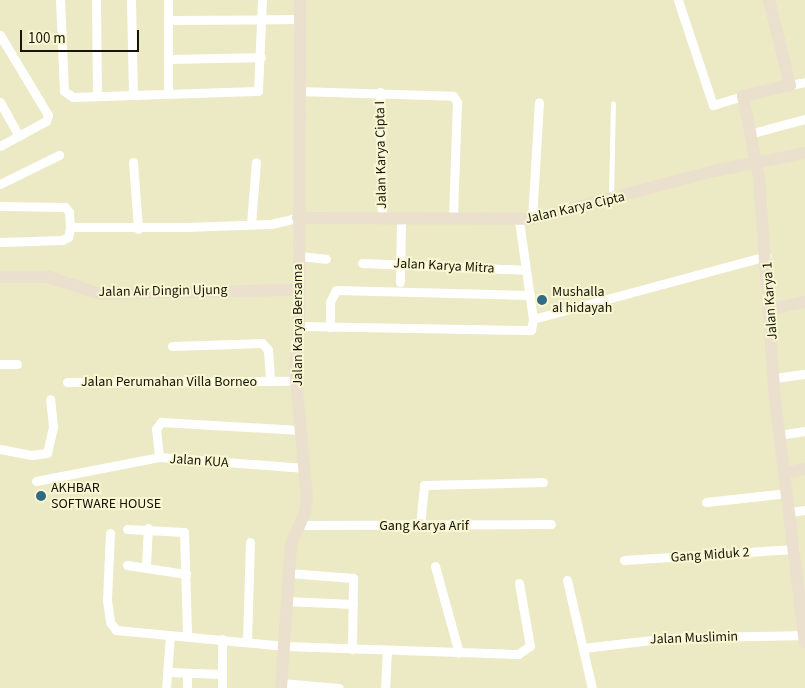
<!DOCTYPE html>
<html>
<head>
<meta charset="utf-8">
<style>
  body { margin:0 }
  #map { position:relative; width:805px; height:688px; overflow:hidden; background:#ece9c5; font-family:"Source Sans 3",sans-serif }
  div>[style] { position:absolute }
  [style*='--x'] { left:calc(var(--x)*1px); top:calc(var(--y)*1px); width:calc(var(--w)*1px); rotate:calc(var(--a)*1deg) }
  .lane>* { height:4.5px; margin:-2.25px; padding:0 2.25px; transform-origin:2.25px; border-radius:2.25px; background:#fff }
  .street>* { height:9px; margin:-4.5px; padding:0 4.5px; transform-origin:4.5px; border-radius:4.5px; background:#fff }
  .secondary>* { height:12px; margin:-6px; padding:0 6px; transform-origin:6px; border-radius:6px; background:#ebdfcd }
  .dots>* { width:14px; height:14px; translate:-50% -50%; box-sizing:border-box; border:2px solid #f9f6d2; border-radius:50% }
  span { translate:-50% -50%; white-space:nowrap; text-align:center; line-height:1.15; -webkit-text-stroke:4px #f9f6d2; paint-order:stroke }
  .street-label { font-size:14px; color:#161508 }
  .poi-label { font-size:14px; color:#161508 }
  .left { translate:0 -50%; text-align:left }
  .scale { position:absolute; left:20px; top:30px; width:119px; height:22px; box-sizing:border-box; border:2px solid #161508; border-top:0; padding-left:6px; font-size:15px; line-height:18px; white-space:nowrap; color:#161508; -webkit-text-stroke:4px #f9f6d2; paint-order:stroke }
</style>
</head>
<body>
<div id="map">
  <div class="lane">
    <i style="--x:611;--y:197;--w:93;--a:-88.8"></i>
  </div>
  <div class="street">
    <i style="--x:60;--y:0;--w:91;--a:87.5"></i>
    <i style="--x:64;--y:91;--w:11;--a:34"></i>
    <i style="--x:73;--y:97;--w:185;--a:-1.9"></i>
    <i style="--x:258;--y:91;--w:91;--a:-87.5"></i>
    <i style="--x:96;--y:0;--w:95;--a:89.4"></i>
    <i style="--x:131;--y:0;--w:93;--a:88.8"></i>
    <i style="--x:168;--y:0;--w:20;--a:90"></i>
    <i style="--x:168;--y:20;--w:132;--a:-0.4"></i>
    <i style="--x:678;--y:0;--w:111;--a:71.6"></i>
    <i style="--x:713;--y:105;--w:31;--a:-17"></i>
    <i style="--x:168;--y:20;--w:73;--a:90"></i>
    <i style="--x:0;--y:35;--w:93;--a:59"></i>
    <i style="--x:48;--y:115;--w:6;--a:108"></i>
    <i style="--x:46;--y:121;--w:52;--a:151.5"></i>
    <i style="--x:169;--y:59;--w:92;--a:-1.2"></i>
    <i style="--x:790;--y:85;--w:15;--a:-11"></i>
    <i style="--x:298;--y:91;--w:155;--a:1.8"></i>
    <i style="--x:453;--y:96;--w:7;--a:56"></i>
    <i style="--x:457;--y:102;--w:117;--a:92"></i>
    <i style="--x:380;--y:92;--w:126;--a:89.1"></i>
    <i style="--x:0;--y:102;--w:39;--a:61"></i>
    <i style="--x:753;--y:133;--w:54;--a:-15.1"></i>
    <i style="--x:133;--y:162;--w:67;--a:85.7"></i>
    <i style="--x:0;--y:184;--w:66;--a:-26.2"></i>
    <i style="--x:0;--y:206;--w:65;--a:0.9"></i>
    <i style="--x:65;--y:207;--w:6;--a:51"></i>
    <i style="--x:69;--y:212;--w:15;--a:86"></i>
    <i style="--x:70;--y:227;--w:10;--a:101"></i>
    <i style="--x:68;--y:237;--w:7;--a:153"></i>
    <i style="--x:62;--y:240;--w:62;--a:178.2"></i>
    <i style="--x:532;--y:219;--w:117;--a:-86.6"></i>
    <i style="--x:251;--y:224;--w:62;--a:-85.4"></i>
    <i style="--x:70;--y:227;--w:115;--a:0"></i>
    <i style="--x:185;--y:227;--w:86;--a:-2"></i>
    <i style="--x:271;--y:224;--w:28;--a:-13"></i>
    <i style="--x:299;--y:256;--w:27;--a:6"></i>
    <i style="--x:362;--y:263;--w:164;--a:2.4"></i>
    <i style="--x:400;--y:282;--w:64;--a:-89.1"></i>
    <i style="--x:533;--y:319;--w:242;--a:-15.1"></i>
    <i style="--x:299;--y:326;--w:232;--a:1"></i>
    <i style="--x:531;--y:330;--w:11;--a:-80"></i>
    <i style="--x:533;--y:319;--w:99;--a:-98.1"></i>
    <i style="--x:330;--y:327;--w:25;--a:-90"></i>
    <i style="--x:330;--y:302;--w:13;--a:-63"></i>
    <i style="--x:336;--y:290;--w:194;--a:1.5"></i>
    <i style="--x:172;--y:346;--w:90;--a:-1.9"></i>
    <i style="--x:262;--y:343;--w:9;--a:49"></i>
    <i style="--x:268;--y:350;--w:31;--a:86"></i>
    <i style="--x:0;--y:364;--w:17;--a:0"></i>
    <i style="--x:775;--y:378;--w:30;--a:-8"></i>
    <i style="--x:67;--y:382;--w:229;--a:-0.3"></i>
    <i style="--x:779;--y:435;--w:26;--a:-9"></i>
    <i style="--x:0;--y:449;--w:32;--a:11"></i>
    <i style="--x:31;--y:455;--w:16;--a:-7"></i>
    <i style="--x:47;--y:453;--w:28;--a:-77"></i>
    <i style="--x:53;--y:426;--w:27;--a:-96"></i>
    <i style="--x:159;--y:457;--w:28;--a:-96"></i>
    <i style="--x:156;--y:429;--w:9;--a:-54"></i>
    <i style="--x:161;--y:422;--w:139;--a:3.3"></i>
    <i style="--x:36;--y:481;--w:125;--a:-11"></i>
    <i style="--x:159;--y:457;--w:146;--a:4.3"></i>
    <i style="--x:706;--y:502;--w:81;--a:-6.3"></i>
    <i style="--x:790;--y:512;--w:15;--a:-8"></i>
    <i style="--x:298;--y:525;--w:253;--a:-0.2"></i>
    <i style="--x:420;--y:526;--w:41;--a:-84.4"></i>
    <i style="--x:424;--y:485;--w:119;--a:-1.4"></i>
    <i style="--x:127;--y:529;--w:57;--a:3"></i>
    <i style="--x:184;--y:532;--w:104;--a:88.3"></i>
    <i style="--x:110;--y:533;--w:67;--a:92.6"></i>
    <i style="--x:107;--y:600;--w:22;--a:82"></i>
    <i style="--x:110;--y:622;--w:10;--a:53"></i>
    <i style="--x:116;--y:630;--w:170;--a:5.4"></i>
    <i style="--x:285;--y:646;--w:233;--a:2"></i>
    <i style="--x:518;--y:654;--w:14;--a:-34"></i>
    <i style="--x:530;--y:646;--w:64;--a:-99.9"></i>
    <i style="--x:624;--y:560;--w:171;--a:-3.7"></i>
    <i style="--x:127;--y:565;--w:60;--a:8.7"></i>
    <i style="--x:146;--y:565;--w:37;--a:-87"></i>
    <i style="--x:435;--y:566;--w:90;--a:74.6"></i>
    <i style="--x:289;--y:573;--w:64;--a:4.5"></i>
    <i style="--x:353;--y:578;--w:71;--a:90.8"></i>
    <i style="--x:567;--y:580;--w:111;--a:77"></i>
    <i style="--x:286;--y:601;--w:67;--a:2.6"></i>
    <i style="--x:247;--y:642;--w:100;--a:-88.3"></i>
    <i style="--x:583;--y:648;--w:87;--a:-6.6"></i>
    <i style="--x:669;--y:638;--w:135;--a:-1.3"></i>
    <i style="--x:168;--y:672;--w:54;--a:2.1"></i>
    <i style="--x:281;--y:683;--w:58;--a:4.9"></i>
    <i style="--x:166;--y:688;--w:53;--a:-85.7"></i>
    <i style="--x:187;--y:688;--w:15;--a:-90"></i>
    <i style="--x:222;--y:688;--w:49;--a:-90"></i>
    <i style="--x:385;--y:688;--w:37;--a:-87"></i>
  </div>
  <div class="secondary">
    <i style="--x:769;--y:0;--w:88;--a:76.1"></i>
    <i style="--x:790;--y:85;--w:48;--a:166.8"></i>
    <i style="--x:743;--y:96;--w:84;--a:79"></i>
    <i style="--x:759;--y:178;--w:222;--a:85.9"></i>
    <i style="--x:775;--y:399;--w:245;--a:83"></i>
    <i style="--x:298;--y:218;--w:234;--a:0.2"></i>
    <i style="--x:532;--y:219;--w:188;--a:-14.8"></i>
    <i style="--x:714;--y:171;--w:93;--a:-11.2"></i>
    <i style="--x:0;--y:277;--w:48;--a:0"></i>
    <i style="--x:48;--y:277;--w:56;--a:17.8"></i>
    <i style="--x:101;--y:294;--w:198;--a:-1.2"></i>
    <i style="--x:771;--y:309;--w:35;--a:-12"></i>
    <i style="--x:784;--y:473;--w:21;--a:-11"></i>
    <i style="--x:281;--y:688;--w:144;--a:-86"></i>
    <i style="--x:291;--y:544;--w:35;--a:-66"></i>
    <i style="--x:305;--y:512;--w:14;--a:-82"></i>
    <i style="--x:307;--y:498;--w:131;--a:-95.3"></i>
    <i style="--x:295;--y:368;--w:42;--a:-84.6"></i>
    <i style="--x:299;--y:326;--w:326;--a:-89.8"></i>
  </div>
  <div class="dots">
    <i style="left:542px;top:300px;background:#306b83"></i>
    <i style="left:41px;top:496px;background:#306b83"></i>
  </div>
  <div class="street-label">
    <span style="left:381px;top:155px;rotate:-91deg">Jalan Karya Cipta I</span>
    <span style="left:575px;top:208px;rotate:-13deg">Jalan Karya Cipta</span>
    <span style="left:444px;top:266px;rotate:3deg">Jalan Karya Mitra</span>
    <span style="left:163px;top:291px;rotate:-1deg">Jalan Air Dingin Ujung</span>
    <span style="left:770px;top:301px;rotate:-94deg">Jalan Karya 1</span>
    <span style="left:298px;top:325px;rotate:-90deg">Jalan Karya Bersama</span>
    <span style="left:169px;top:382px">Jalan Perumahan Villa Borneo</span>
    <span style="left:199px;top:461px;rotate:4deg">Jalan KUA</span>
    <span style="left:424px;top:526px">Gang Karya Arif</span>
    <span style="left:710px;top:555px;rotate:-4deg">Gang Miduk 2</span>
    <span style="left:694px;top:638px;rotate:-2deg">Jalan Muslimin</span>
  </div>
  <div class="poi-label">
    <span class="left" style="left:552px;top:300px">Mushalla<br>al hidayah</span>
    <span class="left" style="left:51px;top:496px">AKHBAR<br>SOFTWARE HOUSE</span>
  </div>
  <div class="scale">100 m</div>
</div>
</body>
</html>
